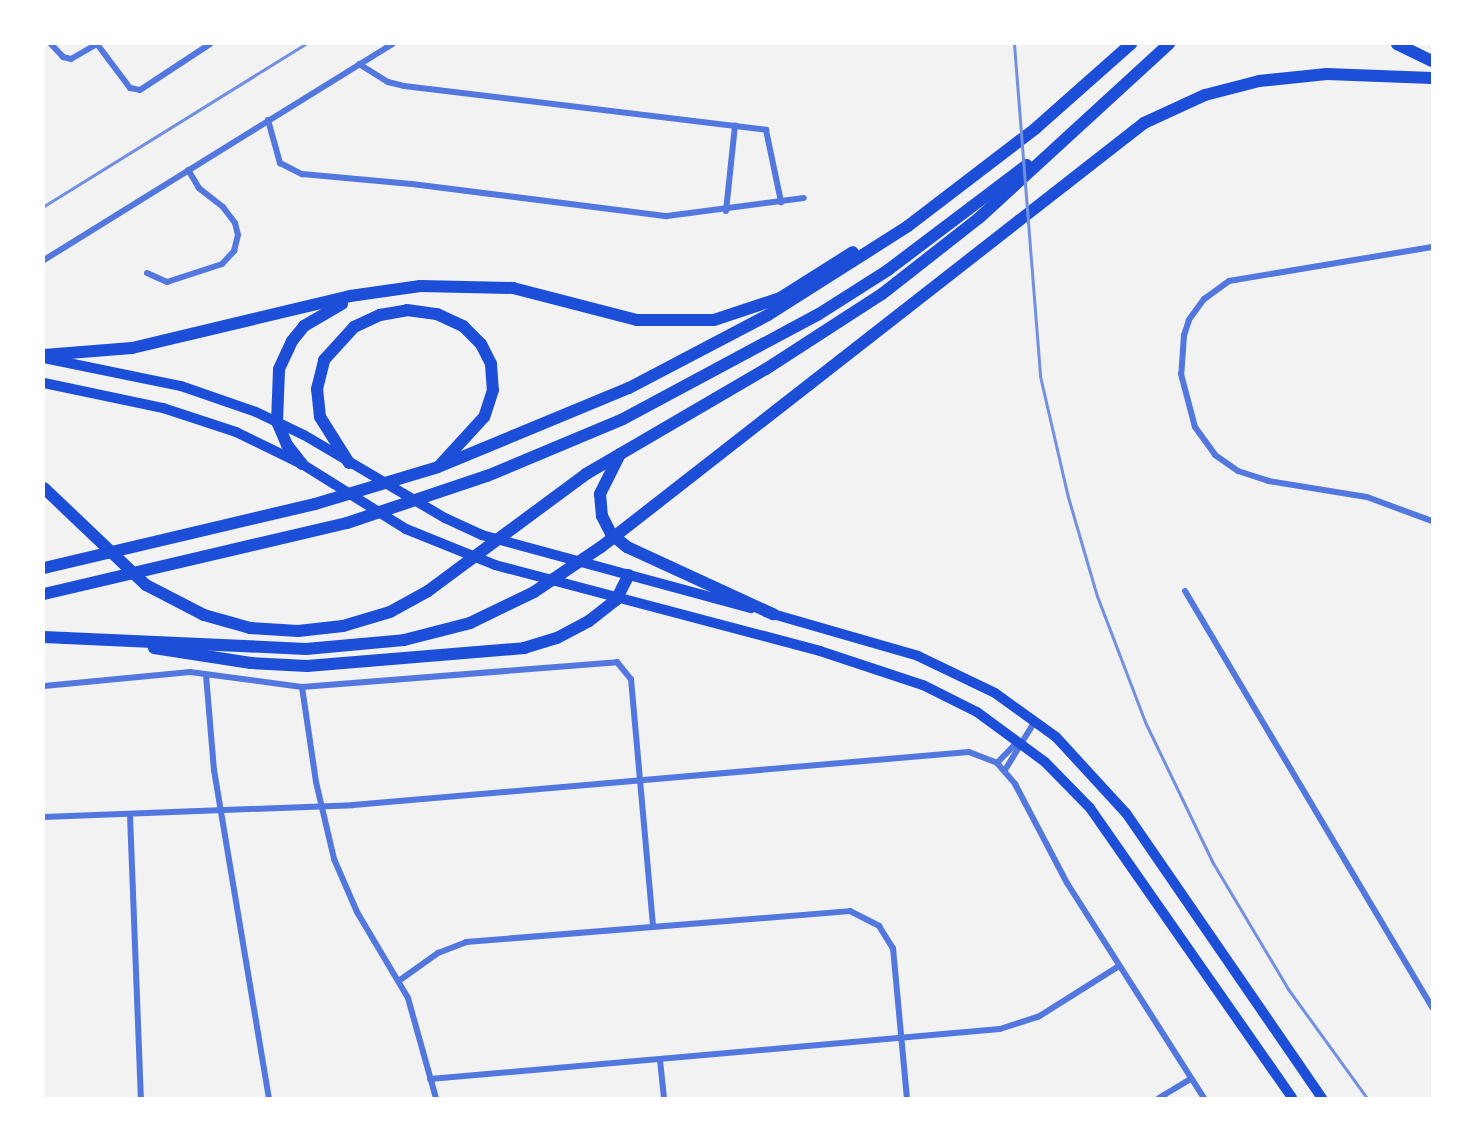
<!DOCTYPE html>
<html>
<head>
<meta charset="utf-8">
<style>
  body { margin:0 }
  #map { position:relative; width:1476px; height:1142px; overflow:hidden; background:#f2f2f2; font-family:"Exo 2",sans-serif }
  div>[style] { position:absolute }
  [style*='--x'] { left:calc(var(--x)*1px); top:calc(var(--y)*1px); width:calc(var(--w)*1px); rotate:calc(var(--a)*1deg) }
  .minor>* { height:6px; margin:-3px; padding:0 3px; transform-origin:3px; border-radius:3px; background:#5277de }
  .primary>* { height:10px; margin:-5px; padding:0 5px; transform-origin:5px; border-radius:5px; background:#1d4ed8 }
  .motorway>* { height:12px; margin:-6px; padding:0 6px; transform-origin:6px; border-radius:6px; background:#1d4ed8 }
  .rail>* { height:3px; margin:-1.5px; padding:0 1.5px; transform-origin:1.5px; border-radius:1.5px; background:#7290e2 }
  span { translate:-50% -50%; white-space:nowrap; text-align:center; line-height:1.15; -webkit-text-stroke:6px #fff; paint-order:stroke }
  .frame { position:absolute; inset:0; border:45px solid #fff; pointer-events:none }
</style>
</head>
<body>
<div id="map">
  <div class="minor">
    <i style="--x:51;--y:44;--w:18;--a:47"></i>
    <i style="--x:63;--y:57;--w:8;--a:14"></i>
    <i style="--x:71;--y:59;--w:30;--a:-30"></i>
    <i style="--x:97;--y:44;--w:55;--a:53.1"></i>
    <i style="--x:130;--y:88;--w:10;--a:11"></i>
    <i style="--x:140;--y:90;--w:84;--a:-33.3"></i>
    <i style="--x:359;--y:64;--w:34;--a:32"></i>
    <i style="--x:388;--y:82;--w:16;--a:14"></i>
    <i style="--x:404;--y:86;--w:365;--a:6.9"></i>
    <i style="--x:766;--y:130;--w:74;--a:78.2"></i>
    <i style="--x:268;--y:120;--w:45;--a:74.4"></i>
    <i style="--x:280;--y:163;--w:25;--a:27"></i>
    <i style="--x:302;--y:174;--w:110;--a:5.2"></i>
    <i style="--x:412;--y:184;--w:257;--a:7.2"></i>
    <i style="--x:667;--y:216;--w:138;--a:-7.5"></i>
    <i style="--x:726;--y:211;--w:86;--a:-84"></i>
    <i style="--x:1432;--y:247;--w:206;--a:170.5"></i>
    <i style="--x:1229;--y:281;--w:31;--a:144"></i>
    <i style="--x:1204;--y:299;--w:26;--a:126"></i>
    <i style="--x:1189;--y:320;--w:16;--a:108"></i>
    <i style="--x:1184;--y:335;--w:39;--a:94"></i>
    <i style="--x:1181;--y:374;--w:55;--a:75.2"></i>
    <i style="--x:1195;--y:427;--w:34;--a:54"></i>
    <i style="--x:1215;--y:455;--w:28;--a:35"></i>
    <i style="--x:1238;--y:471;--w:32;--a:18"></i>
    <i style="--x:1268;--y:481;--w:100;--a:9.2"></i>
    <i style="--x:1367;--y:497;--w:69;--a:20.3"></i>
    <i style="--x:44;--y:260;--w:410;--a:-31.8"></i>
    <i style="--x:147;--y:273;--w:22;--a:24"></i>
    <i style="--x:167;--y:282;--w:58;--a:-18.1"></i>
    <i style="--x:222;--y:264;--w:18;--a:-47"></i>
    <i style="--x:234;--y:251;--w:16;--a:-76"></i>
    <i style="--x:238;--y:235;--w:12;--a:-104"></i>
    <i style="--x:235;--y:223;--w:20;--a:-127"></i>
    <i style="--x:223;--y:207;--w:31;--a:-142"></i>
    <i style="--x:199;--y:188;--w:21;--a:-121"></i>
    <i style="--x:1185;--y:591;--w:484;--a:59.3"></i>
    <i style="--x:206;--y:675;--w:95;--a:85.2"></i>
    <i style="--x:214;--y:770;--w:333;--a:80.5"></i>
    <i style="--x:44;--y:686;--w:147;--a:-5.5"></i>
    <i style="--x:190;--y:672;--w:113;--a:7.6"></i>
    <i style="--x:302;--y:687;--w:316;--a:-4.5"></i>
    <i style="--x:617;--y:662;--w:22;--a:51"></i>
    <i style="--x:631;--y:679;--w:248;--a:84.9"></i>
    <i style="--x:302;--y:687;--w:96;--a:81.6"></i>
    <i style="--x:316;--y:782;--w:79;--a:76.8"></i>
    <i style="--x:334;--y:859;--w:58;--a:66.5"></i>
    <i style="--x:357;--y:912;--w:100;--a:59.3"></i>
    <i style="--x:408;--y:998;--w:104;--a:74.4"></i>
    <i style="--x:997;--y:763;--w:29;--a:-46"></i>
    <i style="--x:1005;--y:770;--w:57;--a:-58.5"></i>
    <i style="--x:130;--y:815;--w:283;--a:87.8"></i>
    <i style="--x:44;--y:817;--w:309;--a:-2.2"></i>
    <i style="--x:353;--y:805;--w:618;--a:-4.92"></i>
    <i style="--x:969;--y:752;--w:30;--a:21"></i>
    <i style="--x:997;--y:763;--w:28;--a:49"></i>
    <i style="--x:1015;--y:784;--w:112;--a:62.3"></i>
    <i style="--x:1067;--y:883;--w:255;--a:57.5"></i>
    <i style="--x:400;--y:980;--w:47;--a:-35.4"></i>
    <i style="--x:438;--y:953;--w:30;--a:-21"></i>
    <i style="--x:466;--y:942;--w:385;--a:-4.6"></i>
    <i style="--x:850;--y:911;--w:33;--a:27"></i>
    <i style="--x:879;--y:926;--w:26;--a:58"></i>
    <i style="--x:893;--y:948;--w:151;--a:84.7"></i>
    <i style="--x:660;--y:1060;--w:38;--a:84"></i>
    <i style="--x:430;--y:1079;--w:572;--a:-5.01"></i>
    <i style="--x:1000;--y:1029;--w:40;--a:-18"></i>
    <i style="--x:1038;--y:1017;--w:96;--a:-32.2"></i>
    <i style="--x:1159;--y:1098;--w:37;--a:-31"></i>
  </div>
  <div class="primary">
    <i style="--x:44;--y:358;--w:140;--a:11.6"></i>
    <i style="--x:181;--y:386;--w:79;--a:19.1"></i>
    <i style="--x:256;--y:412;--w:53;--a:25.6"></i>
    <i style="--x:304;--y:435;--w:164;--a:30.5"></i>
    <i style="--x:445;--y:518;--w:41;--a:24.7"></i>
    <i style="--x:482;--y:535;--w:279;--a:15.2"></i>
    <i style="--x:44;--y:383;--w:122;--a:11.9"></i>
    <i style="--x:163;--y:408;--w:77;--a:18.2"></i>
    <i style="--x:236;--y:432;--w:73;--a:25.9"></i>
    <i style="--x:302;--y:464;--w:123;--a:32"></i>
    <i style="--x:406;--y:529;--w:96;--a:22"></i>
    <i style="--x:495;--y:565;--w:336;--a:14.8"></i>
    <i style="--x:820;--y:651;--w:108;--a:18.3"></i>
    <i style="--x:923;--y:685;--w:60;--a:26.6"></i>
    <i style="--x:977;--y:712;--w:84;--a:36.3"></i>
    <i style="--x:1045;--y:762;--w:64;--a:45.6"></i>
    <i style="--x:1090;--y:808;--w:353;--a:55.1"></i>
    <i style="--x:766;--y:612;--w:158;--a:16.1"></i>
    <i style="--x:918;--y:656;--w:85;--a:25.7"></i>
    <i style="--x:995;--y:693;--w:75;--a:35.8"></i>
    <i style="--x:1056;--y:737;--w:103;--a:47.4"></i>
    <i style="--x:1126;--y:813;--w:346;--a:55.5"></i>
  </div>
  <div class="motorway">
    <i style="--x:1397;--y:44;--w:39;--a:26"></i>
    <i style="--x:44;--y:355;--w:88;--a:-4.5"></i>
    <i style="--x:132;--y:348;--w:224;--a:-13.4"></i>
    <i style="--x:350;--y:296;--w:71;--a:-8.1"></i>
    <i style="--x:420;--y:286;--w:93;--a:1.2"></i>
    <i style="--x:513;--y:288;--w:128;--a:14.5"></i>
    <i style="--x:637;--y:320;--w:77;--a:0"></i>
    <i style="--x:714;--y:320;--w:70;--a:-18.4"></i>
    <i style="--x:780;--y:298;--w:86;--a:-32.2"></i>
    <i style="--x:620;--y:454;--w:45;--a:116.6"></i>
    <i style="--x:600;--y:494;--w:22;--a:85"></i>
    <i style="--x:602;--y:516;--w:20;--a:63"></i>
    <i style="--x:611;--y:534;--w:21;--a:39"></i>
    <i style="--x:627;--y:547;--w:161;--a:24.7"></i>
    <i style="--x:349;--y:463;--w:54;--a:-122.2"></i>
    <i style="--x:320;--y:417;--w:28;--a:-96"></i>
    <i style="--x:317;--y:389;--w:30;--a:-76"></i>
    <i style="--x:324;--y:360;--w:45;--a:-47.7"></i>
    <i style="--x:354;--y:327;--w:29;--a:-25"></i>
    <i style="--x:380;--y:315;--w:27;--a:-10"></i>
    <i style="--x:407;--y:310;--w:30;--a:8"></i>
    <i style="--x:437;--y:314;--w:29;--a:25"></i>
    <i style="--x:463;--y:326;--w:25;--a:45"></i>
    <i style="--x:481;--y:344;--w:22;--a:63"></i>
    <i style="--x:491;--y:364;--w:26;--a:86"></i>
    <i style="--x:493;--y:390;--w:28;--a:108"></i>
    <i style="--x:484;--y:417;--w:64;--a:132.5"></i>
    <i style="--x:302;--y:464;--w:24;--a:-128"></i>
    <i style="--x:287;--y:445;--w:25;--a:-113"></i>
    <i style="--x:277;--y:422;--w:53;--a:-87.8"></i>
    <i style="--x:279;--y:369;--w:31;--a:-65"></i>
    <i style="--x:292;--y:341;--w:19;--a:-51"></i>
    <i style="--x:304;--y:326;--w:44;--a:-30.1"></i>
    <i style="--x:44;--y:488;--w:141;--a:43.6"></i>
    <i style="--x:146;--y:585;--w:65;--a:27.3"></i>
    <i style="--x:204;--y:615;--w:48;--a:15.8"></i>
    <i style="--x:250;--y:628;--w:48;--a:3.6"></i>
    <i style="--x:298;--y:631;--w:45;--a:-6.3"></i>
    <i style="--x:343;--y:626;--w:49;--a:-16.6"></i>
    <i style="--x:390;--y:612;--w:43;--a:-28.9"></i>
    <i style="--x:428;--y:591;--w:197;--a:-36.5"></i>
    <i style="--x:586;--y:474;--w:208;--a:-30.3"></i>
    <i style="--x:766;--y:369;--w:138;--a:-32.9"></i>
    <i style="--x:882;--y:294;--w:123;--a:-38.1"></i>
    <i style="--x:979;--y:218;--w:258;--a:-42.5"></i>
    <i style="--x:44;--y:568;--w:278;--a:-13.3"></i>
    <i style="--x:315;--y:504;--w:128;--a:-16.7"></i>
    <i style="--x:438;--y:467;--w:207;--a:-22.5"></i>
    <i style="--x:629;--y:388;--w:157;--a:-27.7"></i>
    <i style="--x:768;--y:315;--w:166;--a:-32.4"></i>
    <i style="--x:908;--y:226;--w:161;--a:-37.4"></i>
    <i style="--x:1036;--y:128;--w:127;--a:-41.5"></i>
    <i style="--x:44;--y:594;--w:311;--a:-13.2"></i>
    <i style="--x:347;--y:523;--w:148;--a:-18.6"></i>
    <i style="--x:487;--y:476;--w:147;--a:-22.7"></i>
    <i style="--x:623;--y:419;--w:222;--a:-28.2"></i>
    <i style="--x:819;--y:314;--w:82;--a:-32.5"></i>
    <i style="--x:888;--y:270;--w:174;--a:-37.1"></i>
    <i style="--x:44;--y:637;--w:262;--a:2.6"></i>
    <i style="--x:306;--y:649;--w:98;--a:-5.2"></i>
    <i style="--x:404;--y:640;--w:68;--a:-14.4"></i>
    <i style="--x:470;--y:623;--w:71;--a:-25.8"></i>
    <i style="--x:534;--y:592;--w:81;--a:-33.9"></i>
    <i style="--x:601;--y:547;--w:689;--a:-37.98"></i>
    <i style="--x:1144;--y:123;--w:67;--a:-24.7"></i>
    <i style="--x:1205;--y:95;--w:56;--a:-14.5"></i>
    <i style="--x:1259;--y:81;--w:68;--a:-5.9"></i>
    <i style="--x:1327;--y:74;--w:105;--a:2.2"></i>
    <i style="--x:154;--y:648;--w:98;--a:8.8"></i>
    <i style="--x:251;--y:663;--w:56;--a:3.1"></i>
    <i style="--x:307;--y:666;--w:218;--a:-4.7"></i>
    <i style="--x:524;--y:648;--w:34;--a:-17"></i>
    <i style="--x:557;--y:638;--w:36;--a:-28"></i>
    <i style="--x:589;--y:621;--w:34;--a:-38"></i>
    <i style="--x:616;--y:600;--w:28;--a:-63"></i>
  </div>
  <div class="rail">
    <i style="--x:1014;--y:44;--w:333;--a:85.5"></i>
    <i style="--x:1040;--y:376;--w:124;--a:77"></i>
    <i style="--x:1068;--y:497;--w:103;--a:73.7"></i>
    <i style="--x:1097;--y:596;--w:137;--a:69.1"></i>
    <i style="--x:1146;--y:724;--w:154;--a:64.3"></i>
    <i style="--x:1213;--y:863;--w:147;--a:59.2"></i>
    <i style="--x:1288;--y:989;--w:135;--a:54.1"></i>
    <i style="--x:44;--y:206;--w:307;--a:-31.8"></i>
  </div>
  <div class="frame"></div>
</div>
</body>
</html>
